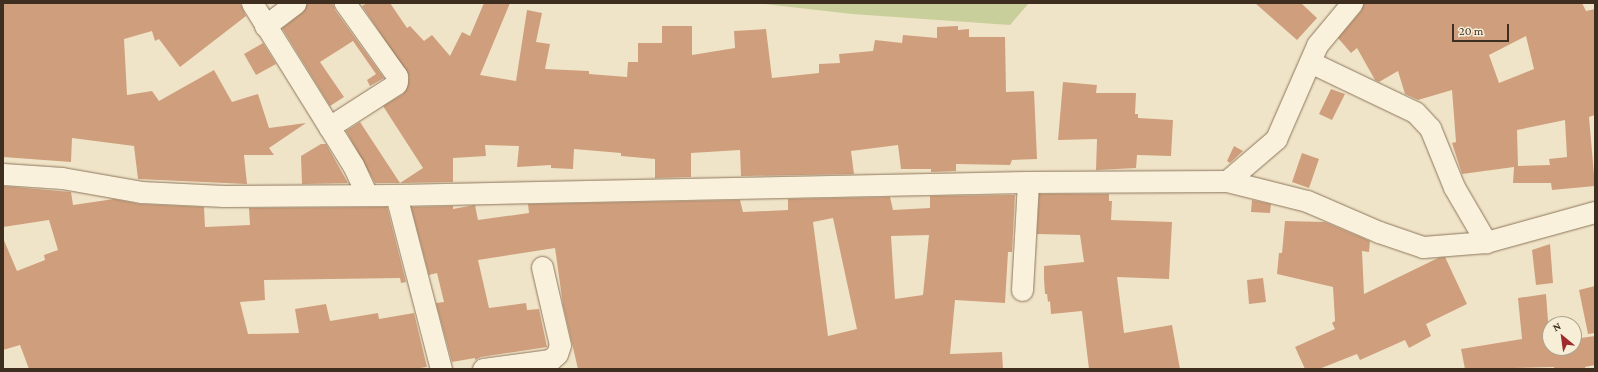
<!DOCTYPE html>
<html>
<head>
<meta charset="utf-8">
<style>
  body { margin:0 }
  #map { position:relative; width:1598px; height:372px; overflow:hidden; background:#f0e4c8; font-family:"Crimson Pro",serif }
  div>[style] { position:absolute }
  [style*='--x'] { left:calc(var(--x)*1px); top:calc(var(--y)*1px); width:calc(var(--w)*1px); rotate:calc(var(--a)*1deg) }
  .green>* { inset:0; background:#c9cf9b }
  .building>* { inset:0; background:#cf9f7d }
  .roads { filter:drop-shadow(0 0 1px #8d765c) drop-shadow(0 0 1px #8d765c) }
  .street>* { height:21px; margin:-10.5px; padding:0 10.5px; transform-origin:10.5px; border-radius:10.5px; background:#faf1dc }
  span { translate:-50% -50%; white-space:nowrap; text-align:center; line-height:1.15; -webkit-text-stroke:4px #f7eed8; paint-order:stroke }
  .frame { position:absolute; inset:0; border:4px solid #3d2e20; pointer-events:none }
  .north { position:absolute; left:1542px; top:316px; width:40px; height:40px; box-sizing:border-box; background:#f7eed8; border:1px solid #ada18e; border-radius:50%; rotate:331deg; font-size:11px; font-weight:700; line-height:16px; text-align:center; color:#3d2e20 }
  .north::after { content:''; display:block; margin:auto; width:14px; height:18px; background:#9e2a2b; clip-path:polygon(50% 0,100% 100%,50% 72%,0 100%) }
  .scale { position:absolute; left:1452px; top:24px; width:57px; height:18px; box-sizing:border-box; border:2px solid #3d2e20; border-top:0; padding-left:5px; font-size:12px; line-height:14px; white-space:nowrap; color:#3d2e20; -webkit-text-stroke:3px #f7eed8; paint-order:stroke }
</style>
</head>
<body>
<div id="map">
  <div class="green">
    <i style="clip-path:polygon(755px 3px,1029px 3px,1010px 25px,852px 14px)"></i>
  </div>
  <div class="building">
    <i style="clip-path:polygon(3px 3px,240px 3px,246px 16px,180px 67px,159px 39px,155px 41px,152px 31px,124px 39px,127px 95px,152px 91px,159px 101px,214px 70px,232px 102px,258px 94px,269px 128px,306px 123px,269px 148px,274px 155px,244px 155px,247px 184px,138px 179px,134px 146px,72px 138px,71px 162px,3px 157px)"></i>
    <i style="clip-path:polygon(307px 3px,333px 3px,335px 10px,384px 78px,370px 86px,367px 80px,376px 74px,353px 41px,320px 62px,344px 97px,330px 106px,282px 28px,303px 12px)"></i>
    <i style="clip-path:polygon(367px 3px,390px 3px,407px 28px,410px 26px,424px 41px,432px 35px,450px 56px,462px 32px,470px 36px,484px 3px,510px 3px,480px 75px,516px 81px,527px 10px,542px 13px,536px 42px,550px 44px,545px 69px,589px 71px,589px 74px,627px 77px,628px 62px,638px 62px,638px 43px,662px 43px,662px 26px,692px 26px,692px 55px,735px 48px,734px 31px,766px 29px,772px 78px,819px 73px,819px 64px,840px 63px,839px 54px,873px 51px,875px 40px,902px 43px,903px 35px,937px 38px,937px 27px,958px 26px,958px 30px,969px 29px,969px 37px,1005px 37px,1006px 92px,1034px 91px,1037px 159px,1012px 160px,1010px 165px,956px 164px,956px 171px,931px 172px,931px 169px,901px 169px,898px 145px,851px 151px,854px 174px,741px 176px,740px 150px,691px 153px,691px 177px,655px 178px,655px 159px,621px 156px,621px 153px,574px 149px,573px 169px,551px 168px,551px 165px,517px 167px,519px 146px,485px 145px,486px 156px,453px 158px,453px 182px,396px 183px,375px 183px,346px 131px,360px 122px,400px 183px,423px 168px,383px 106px,403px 94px,408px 85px,409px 76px,362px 6px)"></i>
    <i style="clip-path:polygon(1255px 3px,1301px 3px,1317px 18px,1297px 40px)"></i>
    <i style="clip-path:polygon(evenodd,1364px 3px,1582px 3px,1586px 11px,1595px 9px,1595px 115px,1589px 117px,1595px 186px,1552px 190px,1551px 183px,1513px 183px,1514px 167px,1462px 174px,1452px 143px,1456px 142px,1452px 90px,1418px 100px,1405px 94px,1398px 71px,1379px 82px,1375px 80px,1357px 48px,1351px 53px,1338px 38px,1361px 11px,1364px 3px,1526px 36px,1534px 69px,1499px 83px,1489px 55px,1526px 36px,1364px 3px,1565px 120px,1567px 157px,1549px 159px,1550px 165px,1518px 166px,1517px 130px,1565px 120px)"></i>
    <i style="clip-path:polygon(263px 43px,276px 64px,256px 75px,244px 54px)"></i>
    <i style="clip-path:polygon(1063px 82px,1097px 85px,1096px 93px,1136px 93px,1135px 114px,1138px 114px,1138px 118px,1173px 120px,1171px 156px,1137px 155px,1136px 168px,1096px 170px,1097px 139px,1058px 140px)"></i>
    <i style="clip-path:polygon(1331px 89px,1345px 94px,1332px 120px,1319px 114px)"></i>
    <i style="clip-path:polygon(321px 144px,326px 144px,348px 183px,302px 184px,301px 156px)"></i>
    <i style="clip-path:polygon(1234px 146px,1243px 151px,1230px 163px,1227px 161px)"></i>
    <i style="clip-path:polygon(1302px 153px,1319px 159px,1309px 188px,1292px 182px)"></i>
    <i style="clip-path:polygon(3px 186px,71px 192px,73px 205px,114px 199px,140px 204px,204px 207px,205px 227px,250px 225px,249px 208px,387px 207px,406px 282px,401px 283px,400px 278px,264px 280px,265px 300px,240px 302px,248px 334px,299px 333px,295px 309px,326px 304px,330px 321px,378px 313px,379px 319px,414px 313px,427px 367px,413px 369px,29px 369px,20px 345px,3px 350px,3px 238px,17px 271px,45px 260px,44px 255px,58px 250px,49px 220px,3px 227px)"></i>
    <i style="clip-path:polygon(1039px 194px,1109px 194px,1109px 201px,1112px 201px,1111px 220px,1172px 222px,1169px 279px,1117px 277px,1124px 333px,1172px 325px,1180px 369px,1089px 369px,1082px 311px,1051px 314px,1050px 301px,1048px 302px,1047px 294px,1045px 294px,1044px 279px,1044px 266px,1084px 262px,1080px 235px,1037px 234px)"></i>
    <i style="clip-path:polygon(evenodd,1015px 195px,1012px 252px,1008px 252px,1005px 303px,955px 300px,950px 354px,1002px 352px,1003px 369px,578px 369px,563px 305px,555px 248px,478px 260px,489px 308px,526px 303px,527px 310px,539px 309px,547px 347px,481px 357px,475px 360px,475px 358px,452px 362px,436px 303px,444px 302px,437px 273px,429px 275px,411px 207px,453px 206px,453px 209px,475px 205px,478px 220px,529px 213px,528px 204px,740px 200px,743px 212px,788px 210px,788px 199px,890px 197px,893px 210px,930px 208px,930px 196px,1015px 195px,833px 218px,857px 329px,828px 336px,813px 222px,833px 218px,1015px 195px,929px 235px,923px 295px,895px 299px,891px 236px,929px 235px)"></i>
    <i style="clip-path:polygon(1252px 200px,1271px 204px,1270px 213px,1251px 212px)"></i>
    <i style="clip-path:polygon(1285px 221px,1325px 222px,1370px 241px,1369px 252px,1362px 251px,1364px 294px,1438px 258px,1445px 257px,1467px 304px,1426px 324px,1431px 336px,1409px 348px,1405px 340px,1360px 360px,1357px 354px,1319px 369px,1305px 369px,1295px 347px,1335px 329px,1332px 323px,1335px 321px,1333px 287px,1277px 274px,1279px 253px,1282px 253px)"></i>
    <i style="clip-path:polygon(1550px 244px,1553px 283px,1536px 285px,1532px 250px)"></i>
    <i style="clip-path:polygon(1263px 278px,1266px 302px,1249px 304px,1247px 280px)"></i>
    <i style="clip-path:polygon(1595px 286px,1595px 333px,1588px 334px,1579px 290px)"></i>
    <i style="clip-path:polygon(1546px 294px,1550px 348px,1574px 348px,1574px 339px,1595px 336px,1595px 365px,1585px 367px,1585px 369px,1554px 369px,1554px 367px,1465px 369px,1461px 349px,1522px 339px,1518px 298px)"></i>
  </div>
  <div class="roads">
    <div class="street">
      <i style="--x:252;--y:3;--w:191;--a:58.1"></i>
      <i style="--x:353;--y:165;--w:33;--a:65"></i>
      <i style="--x:265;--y:26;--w:38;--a:-37"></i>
      <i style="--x:1310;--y:62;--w:116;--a:25.5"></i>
      <i style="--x:1415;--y:112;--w:22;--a:47"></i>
      <i style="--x:1430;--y:128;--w:64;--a:67.9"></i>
      <i style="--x:1454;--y:187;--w:64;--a:59.8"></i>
      <i style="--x:329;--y:127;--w:80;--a:-32.7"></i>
      <i style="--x:396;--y:84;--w:3;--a:-72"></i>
      <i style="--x:397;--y:81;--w:5;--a:-90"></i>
      <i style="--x:397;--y:76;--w:90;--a:-125.5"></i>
      <i style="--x:3;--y:174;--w:59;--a:3.9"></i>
      <i style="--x:62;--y:178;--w:80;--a:10"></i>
      <i style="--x:141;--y:192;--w:83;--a:2.8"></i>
      <i style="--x:224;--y:196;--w:172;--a:-0.3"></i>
      <i style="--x:396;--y:195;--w:632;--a:-1.18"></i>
      <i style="--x:1028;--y:182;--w:199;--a:-0.3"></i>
      <i style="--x:1227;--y:181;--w:65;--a:-40.6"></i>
      <i style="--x:1276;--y:139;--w:103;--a:-66.4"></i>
      <i style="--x:1317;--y:45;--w:55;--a:-50.2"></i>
      <i style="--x:1227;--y:181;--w:82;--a:14"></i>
      <i style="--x:1307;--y:201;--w:78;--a:23.3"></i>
      <i style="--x:1379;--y:232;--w:46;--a:18.8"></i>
      <i style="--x:1423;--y:247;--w:63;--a:-4.5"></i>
      <i style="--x:1486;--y:242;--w:113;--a:-15.4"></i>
      <i style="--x:396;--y:195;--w:180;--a:75.5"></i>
      <i style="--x:1022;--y:290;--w:108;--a:-86.8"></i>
      <i style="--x:483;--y:369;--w:68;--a:-7.7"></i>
      <i style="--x:550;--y:360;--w:9;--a:-41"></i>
      <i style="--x:557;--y:354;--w:9;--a:-72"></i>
      <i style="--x:560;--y:345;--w:80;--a:-103"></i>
    </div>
  </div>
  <div class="frame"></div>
  <div class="north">N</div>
  <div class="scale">20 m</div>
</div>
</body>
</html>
